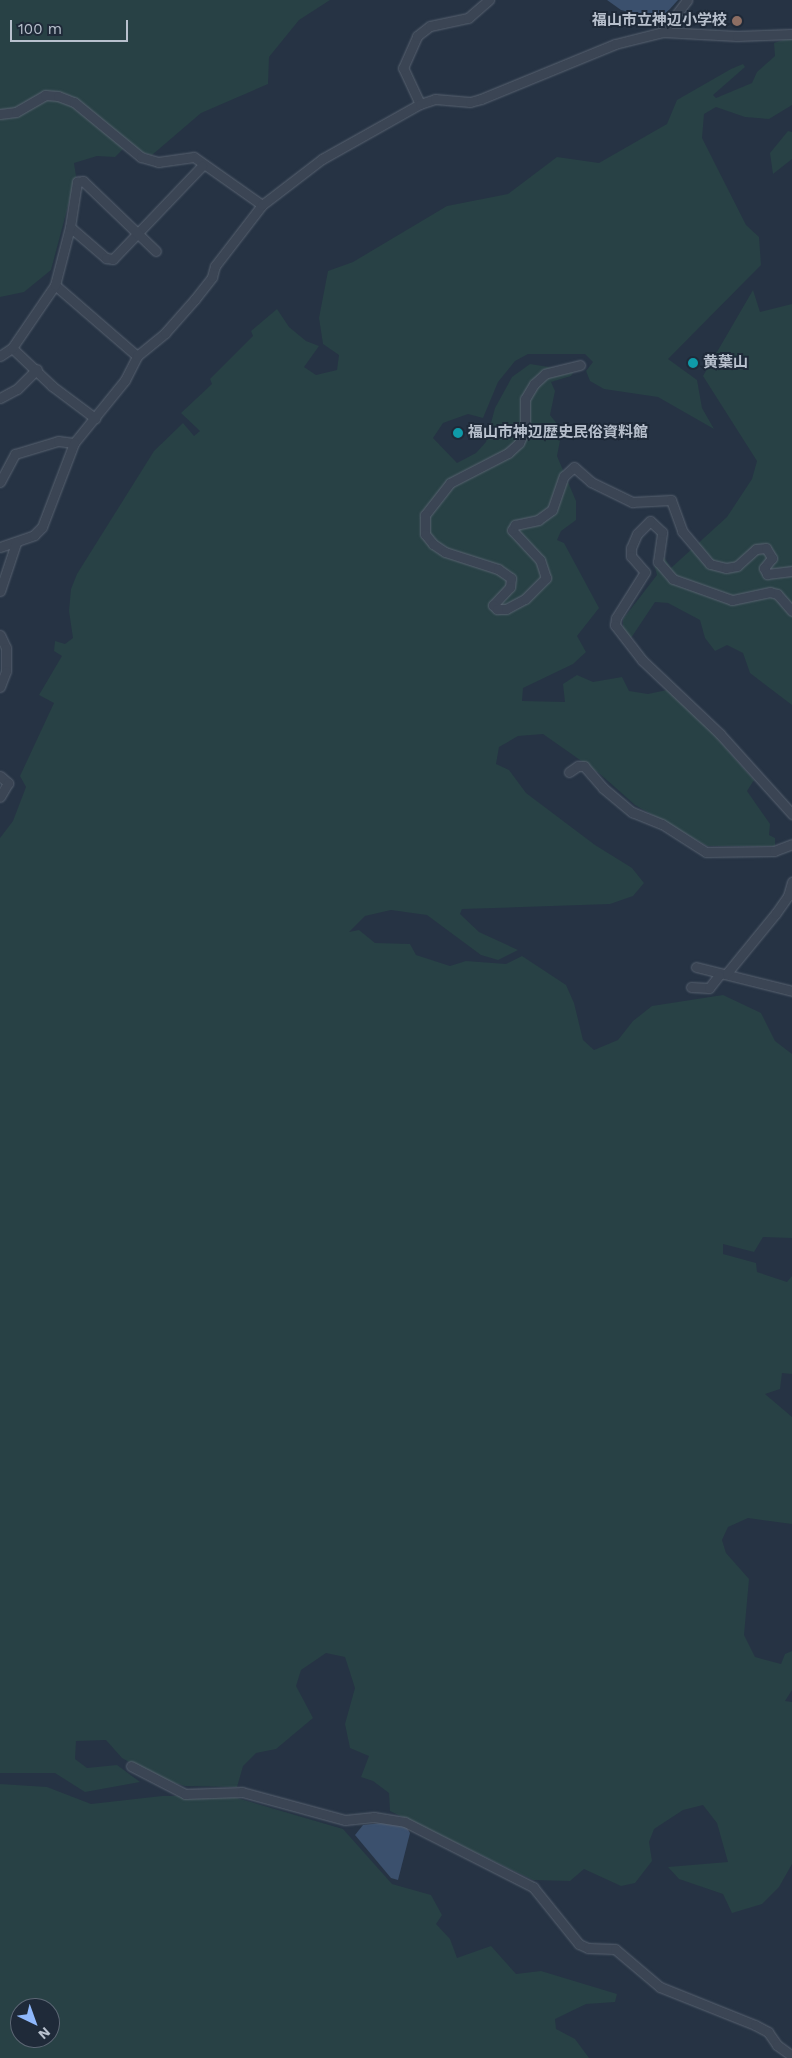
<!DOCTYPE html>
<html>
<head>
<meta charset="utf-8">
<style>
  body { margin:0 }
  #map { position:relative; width:792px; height:2058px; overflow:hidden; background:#263344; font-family:"Work Sans","Noto Sans JP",sans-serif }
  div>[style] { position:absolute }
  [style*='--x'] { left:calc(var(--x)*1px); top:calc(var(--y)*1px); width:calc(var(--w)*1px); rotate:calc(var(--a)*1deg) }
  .green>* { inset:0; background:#284145 }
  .water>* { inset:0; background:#3b506d }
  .roads { filter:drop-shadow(0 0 1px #596371) drop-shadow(0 0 1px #596371) }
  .street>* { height:9px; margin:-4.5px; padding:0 4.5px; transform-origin:4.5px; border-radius:4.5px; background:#3b4554 }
  .dots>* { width:14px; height:14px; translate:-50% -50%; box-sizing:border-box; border:2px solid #1f2a39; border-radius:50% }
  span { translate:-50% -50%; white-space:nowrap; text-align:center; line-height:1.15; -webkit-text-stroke:4px #1f2a39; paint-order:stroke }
  .poi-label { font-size:15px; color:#b8c0cd; font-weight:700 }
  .right { translate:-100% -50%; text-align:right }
  .left { translate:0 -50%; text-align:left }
  .north { position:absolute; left:10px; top:1998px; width:50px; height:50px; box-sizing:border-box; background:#1f2a39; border:1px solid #5c6674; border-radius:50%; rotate:138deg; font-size:14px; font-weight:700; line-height:20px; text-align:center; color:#b8c0cd }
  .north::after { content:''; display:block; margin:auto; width:18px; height:22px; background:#8fb8fc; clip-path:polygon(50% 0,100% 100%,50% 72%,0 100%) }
  .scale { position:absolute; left:10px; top:20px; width:118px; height:22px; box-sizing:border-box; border:2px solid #b8c0cd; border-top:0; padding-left:6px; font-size:15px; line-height:18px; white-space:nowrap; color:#b8c0cd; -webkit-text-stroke:4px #1f2a39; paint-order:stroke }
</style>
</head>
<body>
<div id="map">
  <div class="green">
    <i style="clip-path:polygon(0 0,330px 0,299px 20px,269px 57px,268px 84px,201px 113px,152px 155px,140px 152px,74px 101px,48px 92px,13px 110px,0 111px)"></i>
    <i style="clip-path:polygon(792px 37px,792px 105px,769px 119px,745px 117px,716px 107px,704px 114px,702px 138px,746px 225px,759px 237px,761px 265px,668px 359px,697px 380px,702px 408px,714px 429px,658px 397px,604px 389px,590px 381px,586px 371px,593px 362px,585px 354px,528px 354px,515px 361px,498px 382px,483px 418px,468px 414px,443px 423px,433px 438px,457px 463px,476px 453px,486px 442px,495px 408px,512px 377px,530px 364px,574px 371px,571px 376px,551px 382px,555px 391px,550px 415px,562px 430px,557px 456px,576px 501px,576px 520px,561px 531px,557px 540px,564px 543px,599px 608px,577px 636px,586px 652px,573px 664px,523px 688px,522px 701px,565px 702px,563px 684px,577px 675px,593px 682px,622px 677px,629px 691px,648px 694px,667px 690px,685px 702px,754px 780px,747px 791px,770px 824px,769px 835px,775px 838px,775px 846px,707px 846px,635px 805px,600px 774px,543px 734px,518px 736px,499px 747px,496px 764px,509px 770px,526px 793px,595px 845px,632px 868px,644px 883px,633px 896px,610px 904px,462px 909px,460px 914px,479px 932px,518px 950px,498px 960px,481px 955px,427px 915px,391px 910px,365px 916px,349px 932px,359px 930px,375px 943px,410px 944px,416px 955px,450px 966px,466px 961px,506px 964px,522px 956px,566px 985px,574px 1003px,583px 1040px,594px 1050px,618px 1040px,633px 1021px,652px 1006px,723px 995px,761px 1013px,775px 1041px,792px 1054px,792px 1238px,763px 1237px,754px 1252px,723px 1244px,723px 1254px,756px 1263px,757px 1272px,787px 1282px,792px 1276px,792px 1374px,782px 1373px,780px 1389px,765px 1394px,792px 1417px,792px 1524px,748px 1518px,728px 1527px,722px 1540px,726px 1553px,749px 1579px,744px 1635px,755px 1657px,781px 1664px,785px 1654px,792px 1651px,792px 1690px,785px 1701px,792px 1702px,792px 1864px,779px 1887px,762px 1904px,732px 1913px,723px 1894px,679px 1879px,668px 1867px,728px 1862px,717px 1823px,703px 1805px,683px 1810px,654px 1829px,649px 1842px,652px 1861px,635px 1883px,621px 1886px,584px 1869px,570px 1881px,533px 1880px,390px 1811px,389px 1793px,373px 1781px,361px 1777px,369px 1756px,350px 1748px,345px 1724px,355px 1688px,345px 1657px,326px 1653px,301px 1670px,296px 1686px,313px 1718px,276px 1749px,256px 1753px,243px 1766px,237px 1787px,185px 1786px,157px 1778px,122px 1758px,106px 1740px,76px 1741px,75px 1759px,87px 1768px,117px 1765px,140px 1782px,85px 1792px,55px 1773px,0 1773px,0 838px,13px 821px,26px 787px,20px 776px,54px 703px,39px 695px,62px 656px,54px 651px,55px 641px,65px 644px,73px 638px,69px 611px,71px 589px,77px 574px,154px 451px,183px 423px,194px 436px,200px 431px,181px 413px,212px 384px,210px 379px,253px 336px,251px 331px,277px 309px,289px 327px,306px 341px,319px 346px,304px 367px,316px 375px,337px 370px,339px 355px,323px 344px,319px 318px,328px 271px,353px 262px,447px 206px,508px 194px,557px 157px,599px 163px,667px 124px,677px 100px,731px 69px,743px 64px,745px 67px,713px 95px,716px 98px,752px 83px,757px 72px,775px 56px,774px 43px)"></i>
    <i style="clip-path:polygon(45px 97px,73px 104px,125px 147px,115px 157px,97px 156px,74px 163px,76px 176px,51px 270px,24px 292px,0 297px,0 116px)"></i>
    <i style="clip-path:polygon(788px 131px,792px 132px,792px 159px,773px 174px,770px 153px)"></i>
    <i style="clip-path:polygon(753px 290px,760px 312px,792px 304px,792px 705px,750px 673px,743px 653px,727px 645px,715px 651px,705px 638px,700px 620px,668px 603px,655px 602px,631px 638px,623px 630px,623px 619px,657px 575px,654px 564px,656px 544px,671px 568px,727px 517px,752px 479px,757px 461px,703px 376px)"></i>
    <i style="clip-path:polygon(evenodd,0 1784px,47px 1787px,91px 1804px,162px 1796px,230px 1796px,343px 1829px,392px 1884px,431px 1895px,442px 1915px,436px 1924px,450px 1939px,457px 1958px,491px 1946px,516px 1974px,541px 1971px,617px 1994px,615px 2002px,586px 2004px,555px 2019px,556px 2029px,575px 2039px,589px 2058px,0 2058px,0 1784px,20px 2008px,50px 2008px,50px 2038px,20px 2038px,20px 2008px)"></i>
  </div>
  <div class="water">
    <i style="clip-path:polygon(607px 0,678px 0,660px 20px,621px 10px)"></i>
    <i style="clip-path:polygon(391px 1822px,407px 1828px,410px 1833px,398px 1880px,391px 1878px,355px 1835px,363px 1825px)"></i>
  </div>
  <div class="roads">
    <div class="street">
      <i style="--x:663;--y:32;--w:40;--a:-53"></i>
      <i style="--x:420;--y:104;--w:40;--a:-115"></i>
      <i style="--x:403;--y:68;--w:35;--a:-66"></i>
      <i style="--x:417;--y:36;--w:16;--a:-38"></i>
      <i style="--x:430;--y:26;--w:39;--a:-12"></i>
      <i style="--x:468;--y:18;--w:28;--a:-41"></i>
      <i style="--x:0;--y:114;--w:16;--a:-7"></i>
      <i style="--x:16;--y:112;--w:34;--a:-30"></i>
      <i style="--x:45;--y:95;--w:13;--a:4"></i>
      <i style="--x:58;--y:96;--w:17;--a:21"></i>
      <i style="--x:74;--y:102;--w:87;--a:39.4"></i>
      <i style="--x:141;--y:157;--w:18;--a:16"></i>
      <i style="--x:158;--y:162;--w:36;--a:-8"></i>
      <i style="--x:194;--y:157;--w:83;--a:35.2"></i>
      <i style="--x:70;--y:227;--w:48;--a:40.7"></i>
      <i style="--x:106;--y:258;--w:7;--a:8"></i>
      <i style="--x:113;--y:259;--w:129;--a:-46.3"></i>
      <i style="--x:55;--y:285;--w:108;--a:40.9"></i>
      <i style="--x:12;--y:348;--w:55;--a:43.5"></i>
      <i style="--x:52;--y:386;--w:54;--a:36.7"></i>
      <i style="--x:0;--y:356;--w:14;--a:-34"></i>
      <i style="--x:12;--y:348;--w:76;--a:-55.7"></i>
      <i style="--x:55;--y:285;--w:60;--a:-75.5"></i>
      <i style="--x:70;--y:227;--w:46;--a:-81.2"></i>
      <i style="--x:77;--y:182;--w:6;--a:-9"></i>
      <i style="--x:83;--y:181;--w:101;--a:43.8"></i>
      <i style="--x:580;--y:365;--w:36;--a:166"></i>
      <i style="--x:545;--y:374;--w:15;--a:138"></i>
      <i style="--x:534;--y:384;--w:17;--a:121"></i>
      <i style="--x:525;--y:399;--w:31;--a:90"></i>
      <i style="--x:525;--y:430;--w:14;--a:115"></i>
      <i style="--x:519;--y:443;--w:15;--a:138"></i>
      <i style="--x:508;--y:453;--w:65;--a:152.7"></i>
      <i style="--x:450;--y:483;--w:41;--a:128"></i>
      <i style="--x:425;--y:515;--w:19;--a:90"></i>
      <i style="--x:425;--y:534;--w:13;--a:51"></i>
      <i style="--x:433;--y:544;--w:14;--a:34"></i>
      <i style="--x:445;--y:552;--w:56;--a:17.8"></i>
      <i style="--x:498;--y:569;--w:16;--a:35"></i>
      <i style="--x:511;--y:578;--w:9;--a:96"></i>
      <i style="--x:510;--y:587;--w:25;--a:133"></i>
      <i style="--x:493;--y:605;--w:6;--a:45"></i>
      <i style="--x:497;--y:609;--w:9;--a:0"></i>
      <i style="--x:506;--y:609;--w:21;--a:-28"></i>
      <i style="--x:525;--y:599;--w:30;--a:-45"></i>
      <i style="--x:546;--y:578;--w:19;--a:-108"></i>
      <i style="--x:540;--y:560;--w:41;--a:-133"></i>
      <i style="--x:512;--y:530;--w:6;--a:-59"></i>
      <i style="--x:515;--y:525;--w:24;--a:-12"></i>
      <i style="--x:538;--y:520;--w:17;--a:-36"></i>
      <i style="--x:552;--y:510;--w:36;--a:-71"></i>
      <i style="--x:564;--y:476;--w:13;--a:-42"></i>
      <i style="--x:574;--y:467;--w:23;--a:41"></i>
      <i style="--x:591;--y:482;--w:46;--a:26"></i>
      <i style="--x:632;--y:502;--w:39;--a:-3"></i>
      <i style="--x:671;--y:500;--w:33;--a:70"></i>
      <i style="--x:682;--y:531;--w:43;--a:49.7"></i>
      <i style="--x:710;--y:564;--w:16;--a:14"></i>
      <i style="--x:726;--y:568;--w:11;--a:-10"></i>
      <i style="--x:737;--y:566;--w:25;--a:-42"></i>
      <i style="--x:756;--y:549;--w:10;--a:-6"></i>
      <i style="--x:766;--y:548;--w:12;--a:59"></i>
      <i style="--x:772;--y:558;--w:13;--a:129"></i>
      <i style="--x:764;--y:568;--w:7;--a:63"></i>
      <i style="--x:767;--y:574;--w:25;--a:-7"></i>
      <i style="--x:0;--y:398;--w:19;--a:-28"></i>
      <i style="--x:17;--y:389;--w:28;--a:-45"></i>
      <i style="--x:0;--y:482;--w:32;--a:-62"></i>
      <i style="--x:15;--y:454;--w:45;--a:-16.8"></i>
      <i style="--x:58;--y:441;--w:16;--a:7"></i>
      <i style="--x:74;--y:443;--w:81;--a:-51"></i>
      <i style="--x:125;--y:380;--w:27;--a:-63"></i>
      <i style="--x:137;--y:356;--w:36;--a:-39"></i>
      <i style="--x:165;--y:333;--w:45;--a:-48.6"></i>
      <i style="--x:195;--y:299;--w:28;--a:-52"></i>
      <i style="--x:212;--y:277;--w:11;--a:-75"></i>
      <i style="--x:215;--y:266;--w:77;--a:-52.4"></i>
      <i style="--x:262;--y:205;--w:76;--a:-37.5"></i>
      <i style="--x:322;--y:159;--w:112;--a:-29.3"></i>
      <i style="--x:420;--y:104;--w:16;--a:-18"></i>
      <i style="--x:435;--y:99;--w:35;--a:5"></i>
      <i style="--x:470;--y:102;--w:11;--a:-15"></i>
      <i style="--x:481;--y:99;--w:145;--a:-22.3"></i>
      <i style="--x:615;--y:44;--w:49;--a:-14"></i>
      <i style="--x:663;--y:32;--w:74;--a:3.1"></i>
      <i style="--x:737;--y:36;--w:55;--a:-2.1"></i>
      <i style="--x:0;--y:547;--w:36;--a:-19"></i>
      <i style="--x:34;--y:535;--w:11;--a:-45"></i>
      <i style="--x:42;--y:527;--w:90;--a:-69.1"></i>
      <i style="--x:0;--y:591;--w:51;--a:-71.6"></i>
      <i style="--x:792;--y:611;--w:23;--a:-131"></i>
      <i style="--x:777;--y:594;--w:7;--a:-164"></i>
      <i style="--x:770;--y:592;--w:39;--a:168"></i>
      <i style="--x:732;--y:600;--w:63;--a:-160.4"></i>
      <i style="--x:673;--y:579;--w:23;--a:-131"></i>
      <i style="--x:658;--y:562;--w:30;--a:-82"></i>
      <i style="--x:662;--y:532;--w:16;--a:-137"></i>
      <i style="--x:650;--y:521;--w:18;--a:135"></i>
      <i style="--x:637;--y:534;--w:15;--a:113"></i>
      <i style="--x:631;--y:548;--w:8;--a:90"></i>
      <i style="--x:631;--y:556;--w:21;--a:49"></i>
      <i style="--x:645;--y:572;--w:54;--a:122.2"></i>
      <i style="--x:616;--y:618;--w:7;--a:98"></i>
      <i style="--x:615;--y:625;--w:44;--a:52.4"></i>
      <i style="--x:642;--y:660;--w:108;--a:43.5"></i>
      <i style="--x:720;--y:734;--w:108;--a:48"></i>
      <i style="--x:0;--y:635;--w:14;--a:65"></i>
      <i style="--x:6;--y:648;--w:23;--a:90"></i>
      <i style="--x:6;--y:671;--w:17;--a:111"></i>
      <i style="--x:569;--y:772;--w:11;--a:-34"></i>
      <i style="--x:578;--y:766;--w:6;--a:0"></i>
      <i style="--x:584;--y:766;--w:29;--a:49"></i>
      <i style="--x:603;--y:788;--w:38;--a:40"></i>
      <i style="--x:632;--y:812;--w:32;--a:22"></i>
      <i style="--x:662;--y:824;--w:52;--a:32.5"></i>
      <i style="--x:706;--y:852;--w:68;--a:-0.8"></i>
      <i style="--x:774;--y:851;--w:19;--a:-21"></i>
      <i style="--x:0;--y:776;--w:11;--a:41"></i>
      <i style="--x:8;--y:783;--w:16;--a:120"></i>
      <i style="--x:696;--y:967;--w:99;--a:14"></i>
      <i style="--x:727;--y:973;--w:77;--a:-50.8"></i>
      <i style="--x:776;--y:913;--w:21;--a:-55"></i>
      <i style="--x:788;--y:896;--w:15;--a:-74"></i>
      <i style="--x:691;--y:987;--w:18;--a:3"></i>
      <i style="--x:709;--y:988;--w:16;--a:-52"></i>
      <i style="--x:131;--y:1766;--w:61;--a:27.4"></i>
      <i style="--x:185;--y:1794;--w:57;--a:-2"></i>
      <i style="--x:242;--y:1792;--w:107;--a:15.2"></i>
      <i style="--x:345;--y:1820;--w:29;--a:-6"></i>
      <i style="--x:374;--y:1817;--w:31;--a:9"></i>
      <i style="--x:405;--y:1822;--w:144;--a:26.9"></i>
      <i style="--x:533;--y:1887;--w:73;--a:51.1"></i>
      <i style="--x:579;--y:1944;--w:10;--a:24"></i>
      <i style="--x:588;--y:1948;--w:27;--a:2"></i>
      <i style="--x:615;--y:1949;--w:59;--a:40.2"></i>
      <i style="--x:660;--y:1987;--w:102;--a:21.8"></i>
      <i style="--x:755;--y:2025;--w:15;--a:28"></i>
      <i style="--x:768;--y:2032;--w:16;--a:55"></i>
      <i style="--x:777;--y:2045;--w:19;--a:36"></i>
    </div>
  </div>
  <div class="dots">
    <i style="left:737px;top:21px;background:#8d6e63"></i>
    <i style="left:693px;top:363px;background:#0f9aa8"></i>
    <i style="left:458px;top:433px;background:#0f9aa8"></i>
  </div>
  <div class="poi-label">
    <span class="right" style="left:727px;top:21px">福山市立神辺小学校</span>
    <span class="left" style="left:703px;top:363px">黄葉山</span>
    <span class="left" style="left:468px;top:433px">福山市神辺歴史民俗資料館</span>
  </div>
  <div class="north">N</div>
  <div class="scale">100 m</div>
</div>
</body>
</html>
